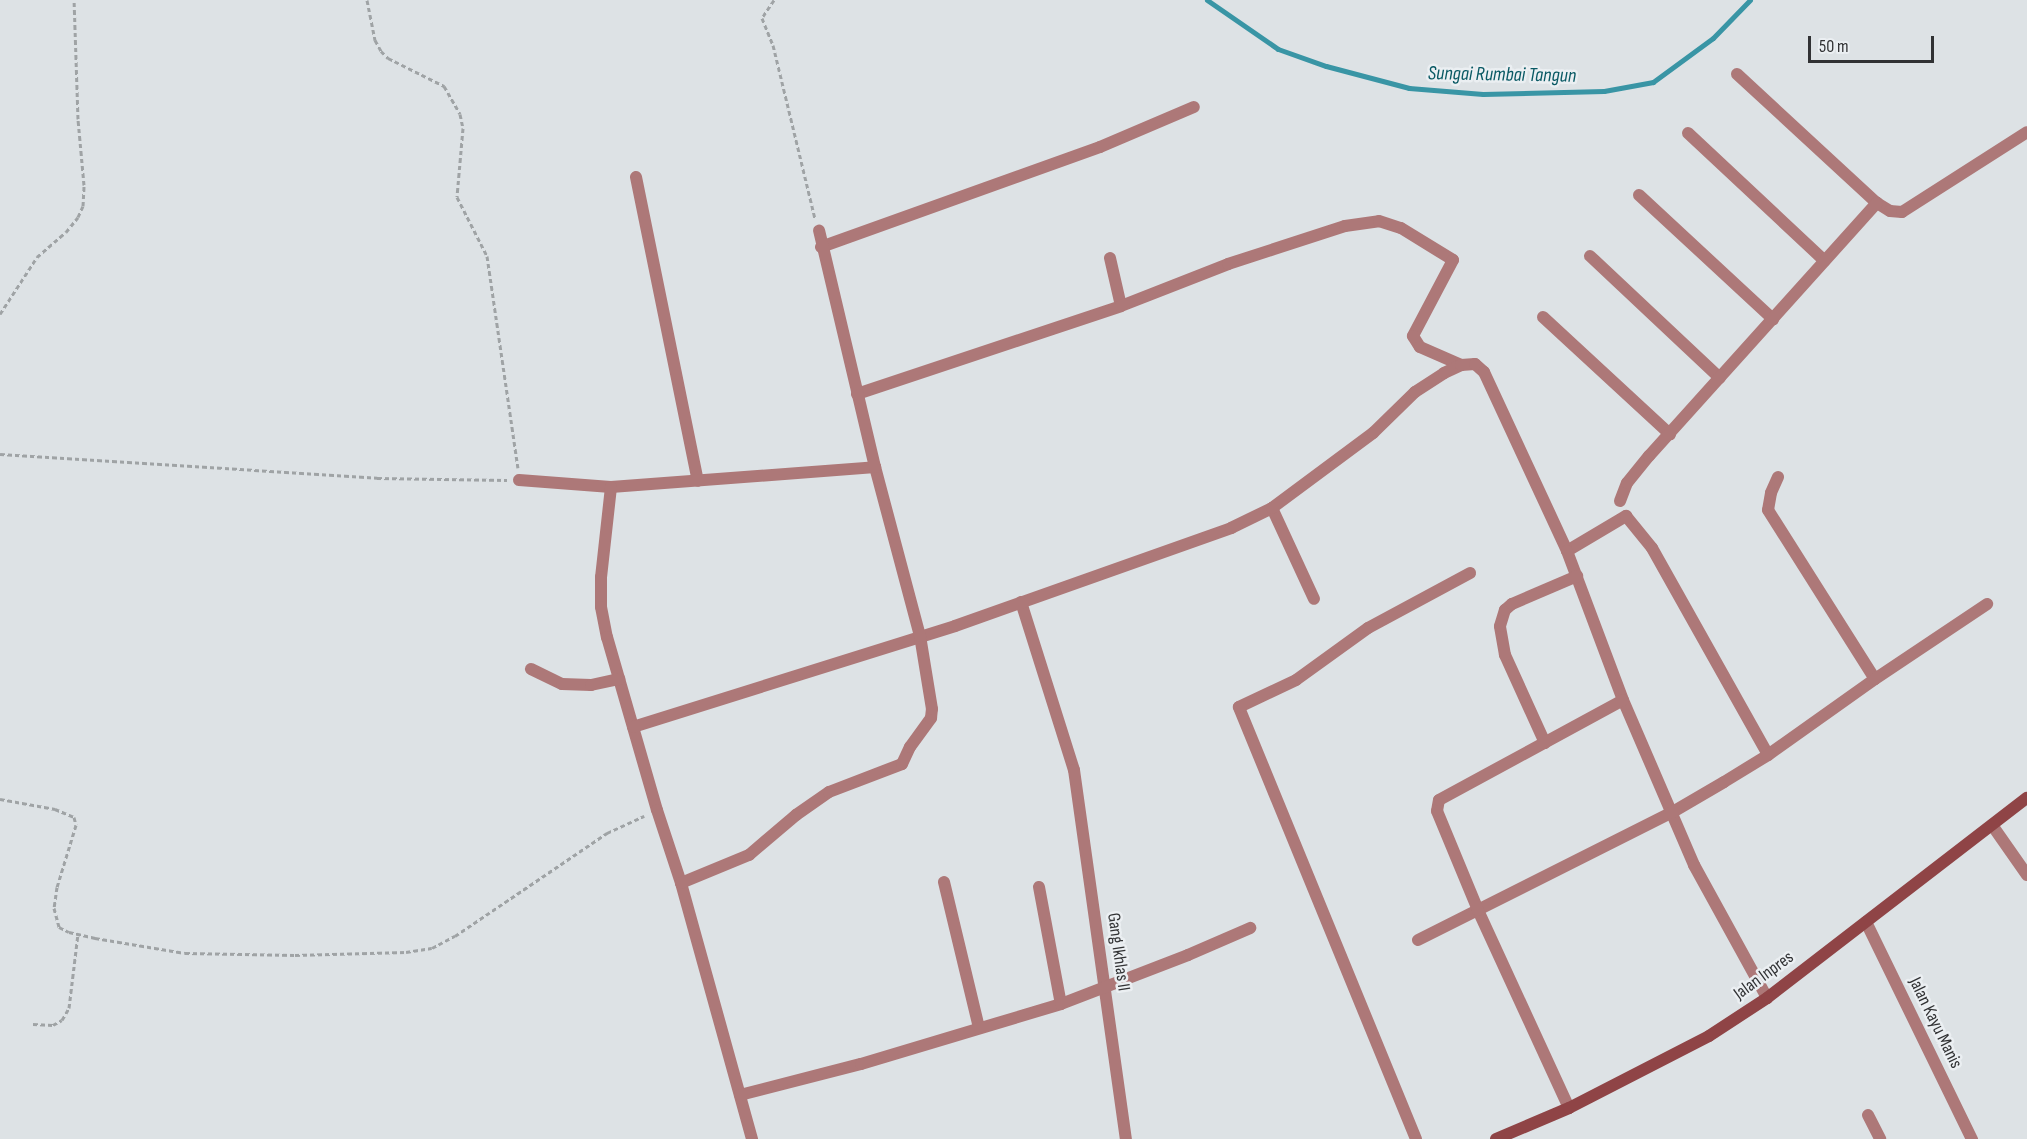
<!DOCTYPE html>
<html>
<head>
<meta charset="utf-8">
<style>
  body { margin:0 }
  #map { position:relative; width:2027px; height:1139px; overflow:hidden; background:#dde2e5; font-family:"Sofia Sans Condensed",sans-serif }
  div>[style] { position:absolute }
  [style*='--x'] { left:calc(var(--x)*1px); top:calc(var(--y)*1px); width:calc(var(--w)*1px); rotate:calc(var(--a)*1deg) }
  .stream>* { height:5px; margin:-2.5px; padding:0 2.5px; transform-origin:2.5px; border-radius:2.5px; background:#3995a5 }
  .path>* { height:3px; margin-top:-1.5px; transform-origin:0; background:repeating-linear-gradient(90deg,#9fa3a5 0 4.5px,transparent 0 7.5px) }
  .minor>* { height:12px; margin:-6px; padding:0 6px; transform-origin:6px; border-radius:6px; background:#ad7878 }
  .secondary>* { height:12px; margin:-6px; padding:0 6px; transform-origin:6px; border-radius:6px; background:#8f4446 }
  span { translate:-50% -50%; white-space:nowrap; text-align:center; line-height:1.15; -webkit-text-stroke:5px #ebeff2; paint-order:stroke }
  .street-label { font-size:18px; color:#313234 }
  .water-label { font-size:20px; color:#095964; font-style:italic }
  .scale { position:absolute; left:1808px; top:36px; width:126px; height:27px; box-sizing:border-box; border:3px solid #313234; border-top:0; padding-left:8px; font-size:18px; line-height:21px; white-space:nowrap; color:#313234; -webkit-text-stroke:4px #ebeff2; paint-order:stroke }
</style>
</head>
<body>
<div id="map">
  <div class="stream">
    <i style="--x:1207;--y:0;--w:86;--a:34.6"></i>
    <i style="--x:1278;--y:49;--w:51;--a:19.5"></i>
    <i style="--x:1326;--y:66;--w:86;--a:14.8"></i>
    <i style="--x:1409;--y:88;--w:74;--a:4.6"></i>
    <i style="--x:1483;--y:94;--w:121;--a:-1.4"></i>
    <i style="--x:1604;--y:91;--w:50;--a:-10.4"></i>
    <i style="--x:1653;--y:82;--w:74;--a:-36.3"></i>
    <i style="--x:1713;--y:38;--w:53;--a:-45.8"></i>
  </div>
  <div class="path">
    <i style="--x:367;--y:0;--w:41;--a:78.7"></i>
    <i style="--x:375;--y:40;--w:13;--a:61"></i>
    <i style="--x:381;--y:51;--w:10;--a:45"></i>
    <i style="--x:388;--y:58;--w:63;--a:26.6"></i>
    <i style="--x:444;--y:86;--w:32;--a:60"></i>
    <i style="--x:460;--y:114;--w:14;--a:78"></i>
    <i style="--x:463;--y:128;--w:69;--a:95"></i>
    <i style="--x:457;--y:197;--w:66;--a:63"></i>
    <i style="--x:487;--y:256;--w:214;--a:81.7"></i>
    <i style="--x:774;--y:0;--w:22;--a:124"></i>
    <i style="--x:762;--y:18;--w:29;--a:68"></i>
    <i style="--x:773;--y:45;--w:178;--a:76.4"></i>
    <i style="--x:0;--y:314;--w:68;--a:-57"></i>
    <i style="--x:37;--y:257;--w:38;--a:-41"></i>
    <i style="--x:66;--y:232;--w:19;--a:-51"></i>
    <i style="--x:78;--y:217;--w:12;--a:-66"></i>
    <i style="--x:83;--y:206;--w:21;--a:-87"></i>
    <i style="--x:84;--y:185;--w:66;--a:-95.2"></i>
    <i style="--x:78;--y:119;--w:119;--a:-91.9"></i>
    <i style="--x:0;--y:454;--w:378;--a:3.6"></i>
    <i style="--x:377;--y:478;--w:130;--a:0.9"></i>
    <i style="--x:0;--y:799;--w:56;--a:10.3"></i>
    <i style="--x:55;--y:809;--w:21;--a:23"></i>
    <i style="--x:74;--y:817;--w:8;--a:76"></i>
    <i style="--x:76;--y:825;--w:65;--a:107"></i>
    <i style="--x:57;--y:887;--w:21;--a:98"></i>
    <i style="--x:54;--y:908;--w:20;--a:75"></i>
    <i style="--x:59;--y:927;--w:11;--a:27"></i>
    <i style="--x:69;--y:932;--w:27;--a:13"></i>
    <i style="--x:95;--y:938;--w:91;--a:9.5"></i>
    <i style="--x:185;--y:953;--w:110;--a:1"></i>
    <i style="--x:295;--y:955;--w:111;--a:-1.5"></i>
    <i style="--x:406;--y:952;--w:26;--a:-9"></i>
    <i style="--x:432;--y:948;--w:26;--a:-28"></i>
    <i style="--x:455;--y:936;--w:184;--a:-34.1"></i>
    <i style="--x:607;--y:833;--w:41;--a:-24.7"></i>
    <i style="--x:33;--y:1024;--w:20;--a:3"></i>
    <i style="--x:53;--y:1025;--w:10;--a:-29"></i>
    <i style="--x:62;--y:1020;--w:14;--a:-60"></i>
    <i style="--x:69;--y:1008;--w:75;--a:-83.1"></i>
  </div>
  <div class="minor">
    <i style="--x:1737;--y:74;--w:190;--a:42.7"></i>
    <i style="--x:1877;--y:203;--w:15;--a:32"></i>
    <i style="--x:1890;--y:211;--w:12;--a:5"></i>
    <i style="--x:1902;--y:212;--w:148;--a:-32.6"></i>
    <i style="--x:1688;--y:133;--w:187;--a:43.1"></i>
    <i style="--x:636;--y:177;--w:310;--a:78.5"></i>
    <i style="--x:1639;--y:195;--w:183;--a:42.8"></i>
    <i style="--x:821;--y:247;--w:296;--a:-19.7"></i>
    <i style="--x:1100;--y:147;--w:102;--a:-23.1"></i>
    <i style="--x:1590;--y:256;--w:178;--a:43.2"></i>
    <i style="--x:1110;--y:258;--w:49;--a:77.1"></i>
    <i style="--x:1543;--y:317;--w:173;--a:42.7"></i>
    <i style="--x:857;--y:394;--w:278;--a:-18.4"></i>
    <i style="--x:1121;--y:306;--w:115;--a:-21.4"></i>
    <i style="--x:1228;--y:264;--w:123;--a:-18"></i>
    <i style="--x:1345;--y:226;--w:34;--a:-8"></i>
    <i style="--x:1379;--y:221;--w:23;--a:18"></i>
    <i style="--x:1401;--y:228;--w:61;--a:31.6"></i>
    <i style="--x:1453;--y:260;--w:86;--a:117.8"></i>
    <i style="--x:1413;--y:336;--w:13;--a:58"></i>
    <i style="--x:1420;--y:347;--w:45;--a:23.7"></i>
    <i style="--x:1778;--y:477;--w:17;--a:114"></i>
    <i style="--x:1771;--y:493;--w:17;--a:100"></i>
    <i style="--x:1768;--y:510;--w:200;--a:57.7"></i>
    <i style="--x:519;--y:480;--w:92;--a:4.4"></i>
    <i style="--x:611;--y:487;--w:265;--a:-4.3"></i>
    <i style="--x:611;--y:487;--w:91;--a:96.3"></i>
    <i style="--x:601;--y:577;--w:30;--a:90"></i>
    <i style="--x:601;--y:607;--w:31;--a:79"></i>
    <i style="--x:607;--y:637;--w:180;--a:73.9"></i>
    <i style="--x:657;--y:810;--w:77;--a:71.8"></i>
    <i style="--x:681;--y:883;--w:266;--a:74.5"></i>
    <i style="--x:1620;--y:501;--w:19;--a:-69"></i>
    <i style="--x:1627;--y:483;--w:35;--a:-51"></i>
    <i style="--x:1649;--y:456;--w:341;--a:-48"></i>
    <i style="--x:1272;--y:508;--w:100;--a:65.2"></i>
    <i style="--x:1567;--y:551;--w:69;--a:-30.7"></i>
    <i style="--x:1626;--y:516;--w:41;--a:50.9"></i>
    <i style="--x:1652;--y:548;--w:237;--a:60.7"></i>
    <i style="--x:1021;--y:602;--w:176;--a:72.5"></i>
    <i style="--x:1074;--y:770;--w:373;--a:82"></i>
    <i style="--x:531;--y:669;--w:34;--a:26"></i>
    <i style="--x:562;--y:684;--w:29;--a:2"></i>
    <i style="--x:591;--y:685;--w:29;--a:-12"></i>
    <i style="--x:633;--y:727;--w:337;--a:-17.4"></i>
    <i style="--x:955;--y:626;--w:293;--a:-19.5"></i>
    <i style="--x:1231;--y:528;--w:46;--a:-26"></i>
    <i style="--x:1272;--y:508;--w:126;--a:-36.6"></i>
    <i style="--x:1373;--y:433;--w:59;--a:-44.3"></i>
    <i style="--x:1415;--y:392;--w:35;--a:-33"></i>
    <i style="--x:1444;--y:373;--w:19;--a:-25"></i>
    <i style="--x:1461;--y:365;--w:14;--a:-4"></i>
    <i style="--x:1475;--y:364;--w:12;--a:42"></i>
    <i style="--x:1484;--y:372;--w:197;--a:65.1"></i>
    <i style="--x:1567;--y:551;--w:159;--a:69.4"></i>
    <i style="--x:1623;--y:700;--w:180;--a:66.7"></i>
    <i style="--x:1694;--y:865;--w:152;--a:61.2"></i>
    <i style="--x:1545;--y:743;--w:97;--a:-114.4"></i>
    <i style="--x:1505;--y:655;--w:29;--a:-100"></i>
    <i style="--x:1500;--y:626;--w:17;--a:-73"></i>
    <i style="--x:1505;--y:610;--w:9;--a:-41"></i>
    <i style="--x:1512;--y:604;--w:71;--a:-23.3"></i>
    <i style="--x:1992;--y:825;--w:61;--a:55"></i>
    <i style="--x:944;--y:882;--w:150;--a:76.5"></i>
    <i style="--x:681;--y:883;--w:74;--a:-22.4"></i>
    <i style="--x:749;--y:855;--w:62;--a:-40.4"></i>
    <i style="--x:796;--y:815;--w:40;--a:-34.9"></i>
    <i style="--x:829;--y:792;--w:78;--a:-21"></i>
    <i style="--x:902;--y:764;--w:19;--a:-65"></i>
    <i style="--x:910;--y:747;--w:36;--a:-54"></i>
    <i style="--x:931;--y:718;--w:9;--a:-84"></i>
    <i style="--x:932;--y:709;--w:74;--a:-99.3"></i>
    <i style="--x:920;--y:636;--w:175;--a:-104.9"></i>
    <i style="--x:875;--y:467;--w:243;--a:-103.3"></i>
    <i style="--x:1039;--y:887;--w:119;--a:79.4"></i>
    <i style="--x:1866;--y:922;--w:242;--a:64"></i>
    <i style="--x:1418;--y:940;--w:283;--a:-26.7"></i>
    <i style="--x:1671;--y:813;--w:61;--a:-30.3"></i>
    <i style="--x:1724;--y:782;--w:52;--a:-31.5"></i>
    <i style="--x:1768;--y:755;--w:131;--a:-35.4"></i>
    <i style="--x:1875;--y:679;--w:135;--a:-33.8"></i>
    <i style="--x:740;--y:1095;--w:125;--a:-14.4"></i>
    <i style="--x:861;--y:1064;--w:209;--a:-16.7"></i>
    <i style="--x:1061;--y:1004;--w:136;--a:-21.1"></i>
    <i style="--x:1188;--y:955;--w:68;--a:-23.5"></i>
    <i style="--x:1569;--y:1108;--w:218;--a:-114.7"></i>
    <i style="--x:1478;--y:910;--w:107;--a:-112.5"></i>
    <i style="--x:1437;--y:811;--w:11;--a:-80"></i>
    <i style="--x:1439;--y:800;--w:209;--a:-28.5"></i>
    <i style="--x:1868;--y:1115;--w:27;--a:63"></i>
    <i style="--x:1416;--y:1139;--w:467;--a:-112.3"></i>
    <i style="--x:1239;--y:707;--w:63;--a:-25.3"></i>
    <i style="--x:1296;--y:680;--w:89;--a:-35.8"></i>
    <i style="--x:1368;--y:628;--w:116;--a:-28.3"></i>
  </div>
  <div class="secondary">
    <i style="--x:1496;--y:1139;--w:79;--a:-23"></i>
    <i style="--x:1569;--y:1108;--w:157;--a:-27.2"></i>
    <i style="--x:1709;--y:1036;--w:69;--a:-33.2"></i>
    <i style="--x:1767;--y:998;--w:328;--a:-37.6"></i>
  </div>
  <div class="street-label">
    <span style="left:1118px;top:952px;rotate:82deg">Gang Ikhlas II</span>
    <span style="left:1764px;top:976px;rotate:-36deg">Jalan Inpres</span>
    <span style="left:1935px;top:1023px;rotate:64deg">Jalan Kayu Manis</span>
  </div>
  <div class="water-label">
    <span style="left:1502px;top:75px;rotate:1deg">Sungai Rumbai Tangun</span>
  </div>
  <div class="scale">50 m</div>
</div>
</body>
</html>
